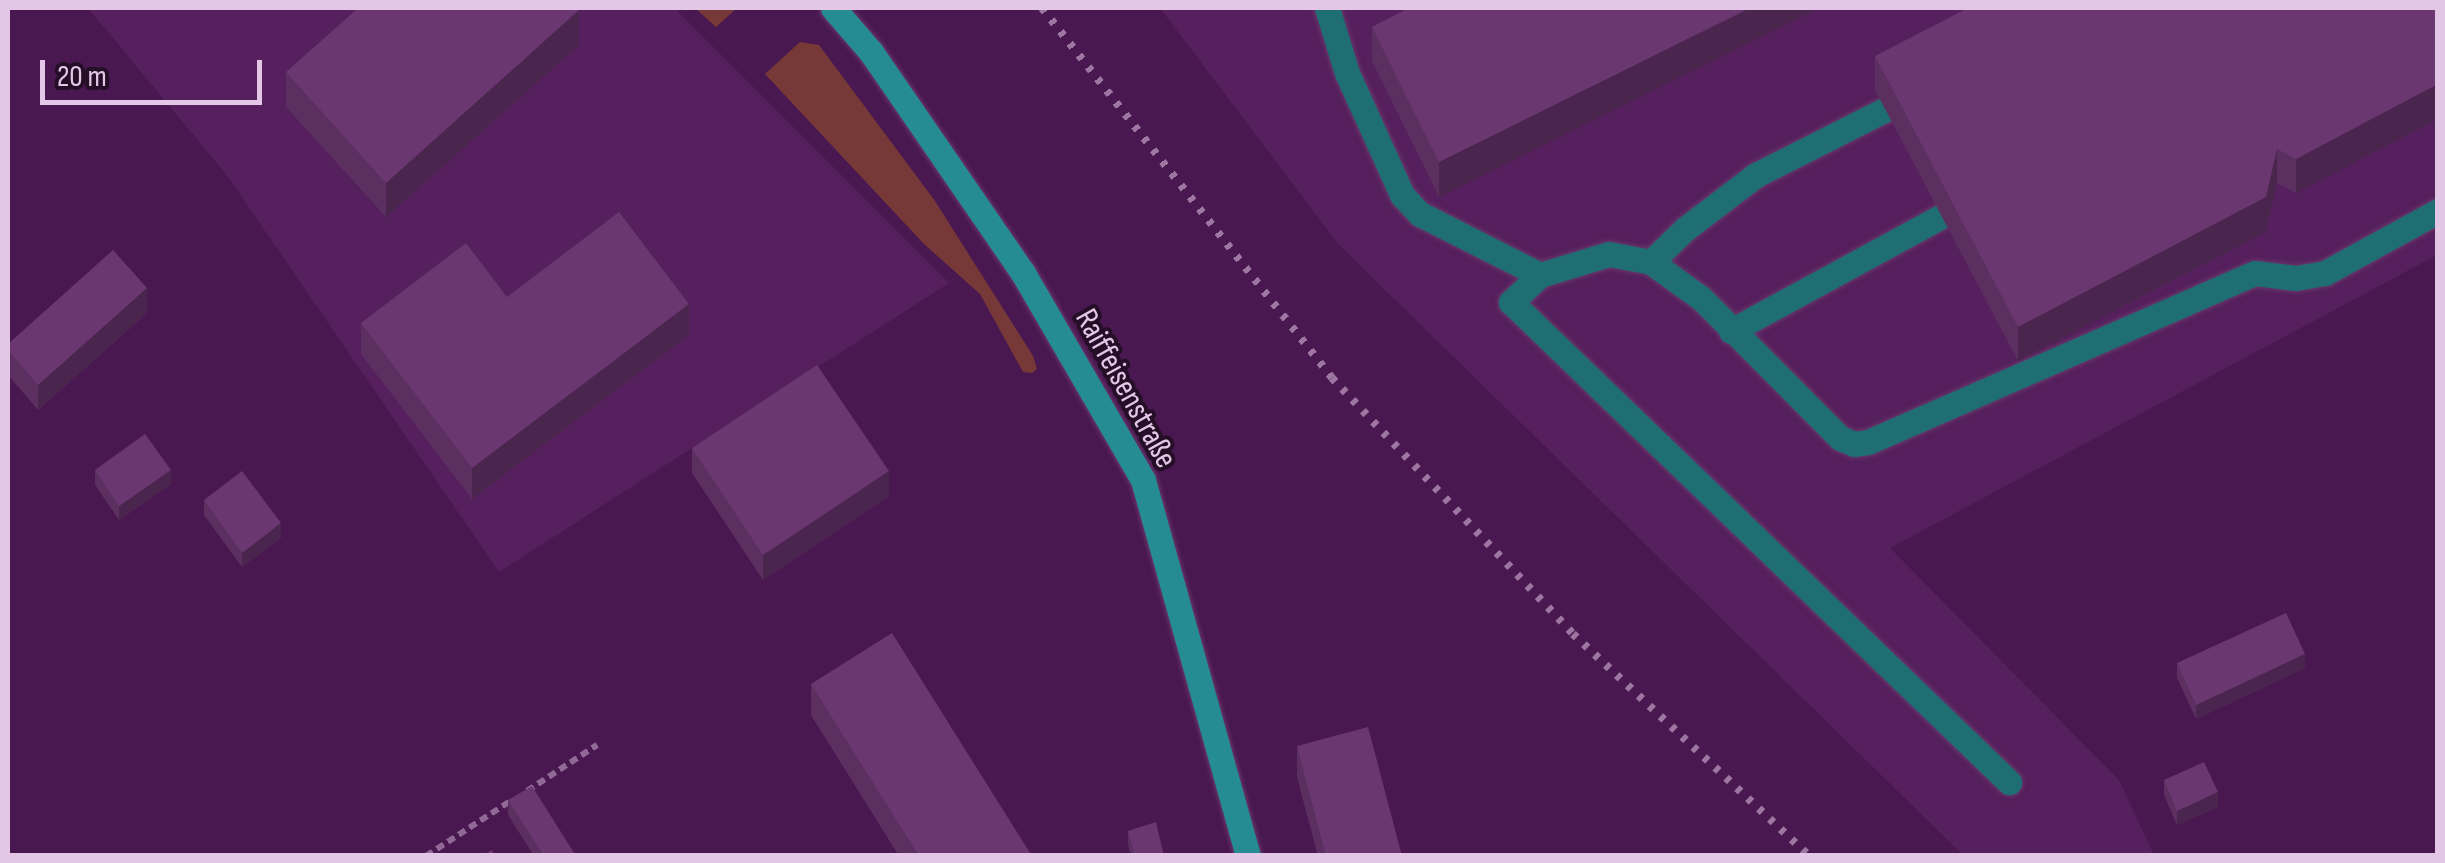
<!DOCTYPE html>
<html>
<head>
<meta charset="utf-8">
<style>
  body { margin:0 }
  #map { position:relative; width:2445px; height:863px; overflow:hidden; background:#4a1850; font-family:"Sofia Sans Condensed",sans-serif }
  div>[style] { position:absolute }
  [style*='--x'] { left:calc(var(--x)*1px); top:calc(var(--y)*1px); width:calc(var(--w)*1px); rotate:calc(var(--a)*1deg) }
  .built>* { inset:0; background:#561f5d }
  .green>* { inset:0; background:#773937 }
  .path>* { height:6px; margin-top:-3px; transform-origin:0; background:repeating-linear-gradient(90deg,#916996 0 8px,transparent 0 13px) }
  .roads { filter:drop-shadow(0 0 2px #66386b) drop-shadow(0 0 2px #66386b) }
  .lane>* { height:25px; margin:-12.5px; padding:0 12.5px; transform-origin:12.5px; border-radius:12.5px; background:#1f6e74 }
  .secondary>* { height:25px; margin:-12.5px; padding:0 12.5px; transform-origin:12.5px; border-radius:12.5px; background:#268c94 }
  .rail>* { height:8px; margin-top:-4px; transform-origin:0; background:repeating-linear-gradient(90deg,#9d77a2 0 5px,transparent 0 15px) }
  .wall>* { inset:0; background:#5b2f60 }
  .shaded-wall>* { inset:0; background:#4a264e }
  .building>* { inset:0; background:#6a3770 }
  span { translate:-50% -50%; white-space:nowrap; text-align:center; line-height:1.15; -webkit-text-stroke:8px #250f27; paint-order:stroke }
  .street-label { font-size:32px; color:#e4c7e7 }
  .frame { position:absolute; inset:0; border:10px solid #e4c7e7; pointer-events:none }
  .scale { position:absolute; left:40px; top:60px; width:222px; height:45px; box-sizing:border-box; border:5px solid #e4c7e7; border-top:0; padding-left:12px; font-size:30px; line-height:35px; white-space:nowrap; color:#e4c7e7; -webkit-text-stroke:8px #250f27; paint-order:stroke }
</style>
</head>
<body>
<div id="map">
  <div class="built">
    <i style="clip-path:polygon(88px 8px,674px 8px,949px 283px,499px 572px,226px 174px)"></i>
    <i style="clip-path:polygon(1160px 8px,2437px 8px,2437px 255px,1890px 548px,2119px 780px,2154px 855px,1963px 855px,1338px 244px)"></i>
  </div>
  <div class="green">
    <i style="clip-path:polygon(695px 8px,737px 8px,716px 27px)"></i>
    <i style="clip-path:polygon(800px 42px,819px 45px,935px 201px,1033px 356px,1037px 369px,1032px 373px,1023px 372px,980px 294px,924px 244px,765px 74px)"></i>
  </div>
  <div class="path">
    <i style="--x:527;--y:791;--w:84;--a:-33.3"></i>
    <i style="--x:426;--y:856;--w:103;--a:-33.1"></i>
  </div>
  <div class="roads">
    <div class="lane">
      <i style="--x:1327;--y:8;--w:68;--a:72.9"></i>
      <i style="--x:1347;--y:73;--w:134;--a:65.7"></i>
      <i style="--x:1402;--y:195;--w:26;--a:47"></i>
      <i style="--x:1420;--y:214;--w:135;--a:26.9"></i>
      <i style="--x:1540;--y:275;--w:72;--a:-16.9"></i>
      <i style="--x:1609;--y:254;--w:43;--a:10.8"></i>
      <i style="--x:1651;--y:262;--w:62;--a:35.8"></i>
      <i style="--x:1701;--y:298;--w:197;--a:45.2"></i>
      <i style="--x:1840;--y:438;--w:15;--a:23"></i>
      <i style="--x:1854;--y:444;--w:14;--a:-8"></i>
      <i style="--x:1868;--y:442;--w:422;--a:-23.6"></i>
      <i style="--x:2255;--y:273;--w:41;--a:7"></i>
      <i style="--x:2296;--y:278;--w:29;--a:-10"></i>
      <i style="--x:2325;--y:273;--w:129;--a:-28.8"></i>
      <i style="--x:1651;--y:262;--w:47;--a:-44.1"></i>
      <i style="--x:1685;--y:229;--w:89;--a:-37.3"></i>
      <i style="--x:1756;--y:175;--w:146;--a:-26.9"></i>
      <i style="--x:1540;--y:275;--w:40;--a:137"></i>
      <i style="--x:1511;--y:302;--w:692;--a:43.95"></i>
      <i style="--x:1731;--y:331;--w:240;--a:-28.6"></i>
    </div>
    <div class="secondary">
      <i style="--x:833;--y:8;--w:58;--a:49.2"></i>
      <i style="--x:871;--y:52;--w:268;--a:55.5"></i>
      <i style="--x:1023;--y:273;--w:239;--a:59.9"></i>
      <i style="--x:1143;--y:480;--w:390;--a:74.4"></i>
    </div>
  </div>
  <div class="rail">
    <i style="--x:1042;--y:8;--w:470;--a:51.9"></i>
    <i style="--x:1332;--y:378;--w:352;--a:46.7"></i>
    <i style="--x:1573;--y:634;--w:324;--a:43.2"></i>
  </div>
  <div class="wall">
    <i style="clip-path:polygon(1404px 8px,1819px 8px,1439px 197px,1372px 61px,1372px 27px,1405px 10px)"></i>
    <i style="clip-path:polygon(2438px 8px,2296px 193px,2277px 183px,2266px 232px,2018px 361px,1875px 90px,1875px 56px)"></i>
    <i style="clip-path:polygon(579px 45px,386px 217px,286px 107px,286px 72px)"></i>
    <i style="clip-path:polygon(507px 297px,689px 335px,472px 499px,361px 354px,361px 323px)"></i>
    <i style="clip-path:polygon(147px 313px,38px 410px,8px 375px,8px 344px)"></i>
    <i style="clip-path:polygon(692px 448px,889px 496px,763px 580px,692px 473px)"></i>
    <i style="clip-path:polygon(95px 470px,171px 484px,119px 520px,95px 485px)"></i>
    <i style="clip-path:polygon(204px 500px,281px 538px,242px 567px,204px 515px)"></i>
    <i style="clip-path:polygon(2177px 663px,2305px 668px,2196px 719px,2177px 678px)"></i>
    <i style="clip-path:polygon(811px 684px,1032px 856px,899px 856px,811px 715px)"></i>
    <i style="clip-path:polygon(1297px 746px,1402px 856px,1318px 856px,1297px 777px)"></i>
    <i style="clip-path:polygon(2164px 780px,2218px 807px,2177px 825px,2164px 795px)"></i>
    <i style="clip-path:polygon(508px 800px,576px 856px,534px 856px,508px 815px)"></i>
    <i style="clip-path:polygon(1128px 831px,1164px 856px,1131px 856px,1128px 845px)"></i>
  </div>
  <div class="shaded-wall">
    <i style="clip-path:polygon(1750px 8px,1819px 8px,1439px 197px,1439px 162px)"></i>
    <i style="clip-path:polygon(579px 10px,579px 45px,386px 217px,386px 183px)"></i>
    <i style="clip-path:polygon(2438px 84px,2438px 119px,2296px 193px,2296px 159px)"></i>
    <i style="clip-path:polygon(2277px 149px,2277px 183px,2266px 232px,2018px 361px,2018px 327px)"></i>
    <i style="clip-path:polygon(147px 288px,147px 313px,38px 410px,38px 385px)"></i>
    <i style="clip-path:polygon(689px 304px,689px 335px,472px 499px,472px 468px)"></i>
    <i style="clip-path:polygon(171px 470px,171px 484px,119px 520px,119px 506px)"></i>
    <i style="clip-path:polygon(889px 471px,889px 496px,763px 580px,763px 555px)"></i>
    <i style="clip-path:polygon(281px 523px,281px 538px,242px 567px,242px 553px)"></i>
    <i style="clip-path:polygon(2305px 654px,2305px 668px,2196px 719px,2196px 705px)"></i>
    <i style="clip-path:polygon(2218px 792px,2218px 807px,2177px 825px,2177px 811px)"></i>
  </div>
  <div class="building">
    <i style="clip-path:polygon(358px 8px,576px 8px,579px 10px,386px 183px,286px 72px)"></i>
    <i style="clip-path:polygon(1409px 8px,1750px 8px,1439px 162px,1372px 27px)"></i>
    <i style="clip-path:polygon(1968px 8px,2438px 8px,2438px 84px,2296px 159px,2277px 149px,2266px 197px,2018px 327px,1875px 56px)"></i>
    <i style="clip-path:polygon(619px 212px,689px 304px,472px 468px,361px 323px,466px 243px,507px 297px)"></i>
    <i style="clip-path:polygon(113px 250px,147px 288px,38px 385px,8px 350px,8px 344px)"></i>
    <i style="clip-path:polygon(817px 365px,889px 471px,763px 555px,692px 448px)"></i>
    <i style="clip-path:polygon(145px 434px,171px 470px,119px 506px,95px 470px)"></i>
    <i style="clip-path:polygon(242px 471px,281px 523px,242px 553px,204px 500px)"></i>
    <i style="clip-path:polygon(2286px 613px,2305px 654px,2196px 705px,2177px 663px)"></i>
    <i style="clip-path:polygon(892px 633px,1032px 856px,919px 856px,811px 684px)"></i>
    <i style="clip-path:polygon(1368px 727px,1402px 856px,1326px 856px,1297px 746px)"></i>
    <i style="clip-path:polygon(2204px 762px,2218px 792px,2177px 811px,2164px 780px)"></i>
    <i style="clip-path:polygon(532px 786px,576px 856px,544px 856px,508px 800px)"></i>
    <i style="clip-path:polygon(1156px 822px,1164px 856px,1135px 856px,1128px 831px)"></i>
    <i style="clip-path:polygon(492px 850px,495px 856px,481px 856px)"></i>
  </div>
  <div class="street-label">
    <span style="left:1125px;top:389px;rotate:61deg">Raiffeisenstraße</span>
  </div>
  <div class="frame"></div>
  <div class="scale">20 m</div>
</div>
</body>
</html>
